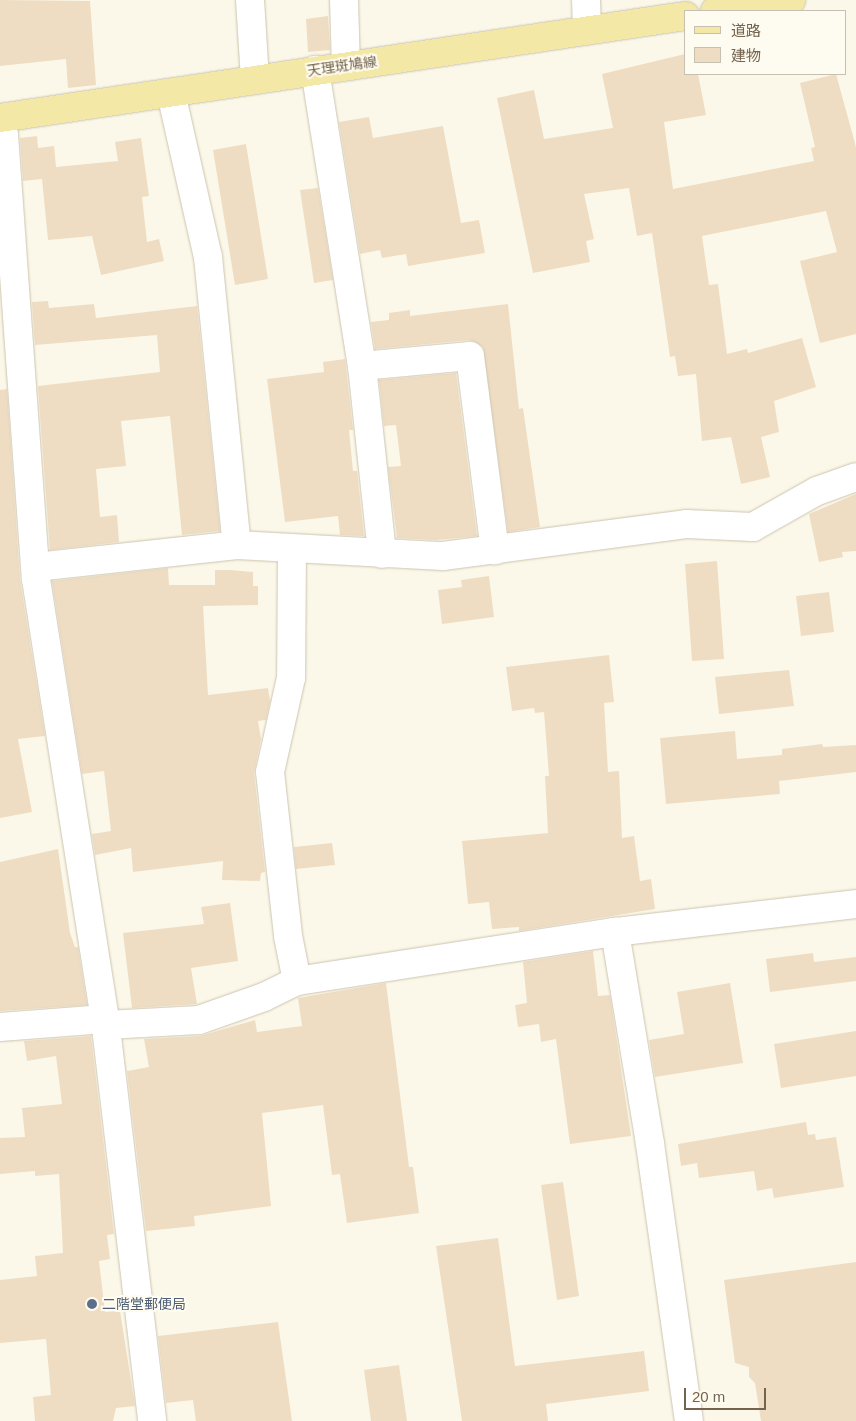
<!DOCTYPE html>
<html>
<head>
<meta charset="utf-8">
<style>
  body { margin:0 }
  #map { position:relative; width:856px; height:1421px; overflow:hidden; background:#fbf8e9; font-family:Arial,"Noto Sans JP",sans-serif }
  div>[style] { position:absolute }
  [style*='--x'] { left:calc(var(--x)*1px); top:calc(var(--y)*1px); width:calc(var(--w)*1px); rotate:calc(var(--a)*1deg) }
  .building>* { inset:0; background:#efddc3 }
  .roads { filter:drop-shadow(0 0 1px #cdc3b0) drop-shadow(0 0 1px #cdc3b0) }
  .minor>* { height:28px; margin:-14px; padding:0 14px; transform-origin:14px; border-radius:14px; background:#fff }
  .major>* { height:28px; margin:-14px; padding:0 14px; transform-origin:14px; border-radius:14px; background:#f4e8a7 }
  .dots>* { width:14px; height:14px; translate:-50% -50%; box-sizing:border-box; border:2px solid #fefbf0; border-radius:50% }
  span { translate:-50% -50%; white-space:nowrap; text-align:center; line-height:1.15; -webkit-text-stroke:4px #fefbf0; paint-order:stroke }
  .street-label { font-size:14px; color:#74644e }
  .service-label { font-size:14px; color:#4e5e75 }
  .left { translate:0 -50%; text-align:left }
  .legend { position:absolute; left:684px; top:10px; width:162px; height:65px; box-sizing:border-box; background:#fefbf0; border:1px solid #c7bfaf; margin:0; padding:6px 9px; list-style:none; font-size:15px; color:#74644e }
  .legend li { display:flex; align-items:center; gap:10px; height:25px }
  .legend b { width:25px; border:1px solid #c7bfaf }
  .scale { position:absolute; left:684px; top:1388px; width:82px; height:22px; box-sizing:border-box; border:2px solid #74644e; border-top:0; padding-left:6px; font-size:15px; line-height:18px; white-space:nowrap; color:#74644e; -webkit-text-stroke:4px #fefbf0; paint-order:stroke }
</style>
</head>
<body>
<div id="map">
  <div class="building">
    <i style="clip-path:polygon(0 0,90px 1px,96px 85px,68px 88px,66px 59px,0 66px)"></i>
    <i style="clip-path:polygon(328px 16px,330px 50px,308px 52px,306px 19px)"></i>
    <i style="clip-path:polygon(685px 54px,685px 74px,698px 74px,706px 115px,664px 122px,673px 189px,814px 161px,811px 148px,815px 147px,800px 83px,836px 74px,856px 147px,856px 334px,820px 343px,800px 261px,837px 252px,826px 211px,702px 236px,709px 285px,718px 284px,727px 354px,747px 349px,748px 353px,802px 338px,816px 387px,774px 401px,779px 432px,761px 437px,770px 477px,741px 484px,731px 437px,702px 441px,696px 374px,678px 376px,675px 356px,670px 357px,652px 233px,637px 236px,629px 188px,584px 194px,594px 239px,586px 241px,590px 262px,533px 273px,497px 98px,534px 90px,544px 139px,613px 128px,602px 74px)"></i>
    <i style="clip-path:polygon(369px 117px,373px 138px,443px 126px,461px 223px,479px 220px,485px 253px,408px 266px,406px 254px,382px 258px,380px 250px,360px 254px,339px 122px)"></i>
    <i style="clip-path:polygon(37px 136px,38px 148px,54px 146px,56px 167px,118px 161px,115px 142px,141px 138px,149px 196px,142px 197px,147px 242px,159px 239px,164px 261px,101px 275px,92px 236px,48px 240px,42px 179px,23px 181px,20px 138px)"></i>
    <i style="clip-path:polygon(246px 144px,268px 279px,235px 285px,213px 150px)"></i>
    <i style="clip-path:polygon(318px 188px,333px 280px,314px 283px,300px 190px)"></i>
    <i style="clip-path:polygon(48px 301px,49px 308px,94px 304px,96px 318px,197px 306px,220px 531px,182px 535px,170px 416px,121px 421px,126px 466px,96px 469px,100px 517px,117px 515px,119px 542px,50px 550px,38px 386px,160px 372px,157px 335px,35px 345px,32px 302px)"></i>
    <i style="clip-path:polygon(508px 304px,519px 409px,523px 408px,540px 527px,508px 532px,483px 347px,469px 340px,375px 349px,371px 322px,389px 320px,389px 313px,410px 310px,410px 316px)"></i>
    <i style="clip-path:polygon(345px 359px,353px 430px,349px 430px,353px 471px,357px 471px,364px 536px,340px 535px,338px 516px,285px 522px,267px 379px,324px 372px,323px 362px)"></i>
    <i style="clip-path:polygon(456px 373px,477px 536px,437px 540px,397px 538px,388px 467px,401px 466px,396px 425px,384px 426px,379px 380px)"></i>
    <i style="clip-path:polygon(7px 389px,20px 580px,45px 736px,18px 739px,32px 812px,0 818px,0 390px)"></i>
    <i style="clip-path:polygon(856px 494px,856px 551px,842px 552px,843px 557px,819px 562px,809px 514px)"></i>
    <i style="clip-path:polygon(717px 561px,724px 659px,692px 661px,685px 564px)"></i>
    <i style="clip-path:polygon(168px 568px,169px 585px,215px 585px,215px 570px,230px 570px,253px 572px,253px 586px,258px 586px,258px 605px,203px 606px,208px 695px,268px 688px,270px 701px,266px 720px,258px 721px,261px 739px,254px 773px,265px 872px,261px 873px,260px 881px,222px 880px,223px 861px,133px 872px,131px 848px,95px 855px,92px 834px,111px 831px,104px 771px,82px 774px,52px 581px)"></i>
    <i style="clip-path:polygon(489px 576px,494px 617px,442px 624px,438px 590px,462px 587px,461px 580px)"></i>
    <i style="clip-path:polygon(829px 592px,834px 632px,801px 636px,796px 596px)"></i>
    <i style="clip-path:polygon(609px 655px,614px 702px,604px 703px,608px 772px,619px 771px,622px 838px,634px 836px,640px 881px,651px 879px,655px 909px,519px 931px,519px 927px,492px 929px,489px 902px,468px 904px,462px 841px,548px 833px,545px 776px,549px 776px,544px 712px,535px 713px,534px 708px,512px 711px,506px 667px)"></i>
    <i style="clip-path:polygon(789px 670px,794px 706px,719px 714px,715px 677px)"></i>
    <i style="clip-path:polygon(735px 731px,737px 759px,782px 755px,782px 749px,822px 744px,823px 747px,856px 745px,856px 772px,779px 781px,780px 794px,666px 804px,660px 738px)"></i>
    <i style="clip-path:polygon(332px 843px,335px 865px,296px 869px,294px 847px)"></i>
    <i style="clip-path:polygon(58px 849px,70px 933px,75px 947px,78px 947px,87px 1005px,0 1011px,0 862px)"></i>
    <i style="clip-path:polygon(230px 903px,238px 961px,191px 968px,197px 1004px,132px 1008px,123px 933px,204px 924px,201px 907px)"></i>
    <i style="clip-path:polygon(593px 951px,598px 996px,610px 995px,631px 1136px,570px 1144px,556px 1039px,541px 1042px,539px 1024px,518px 1027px,515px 1005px,527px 1003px,523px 962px)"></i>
    <i style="clip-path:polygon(813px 953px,814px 962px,856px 957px,856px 981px,770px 992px,766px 959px)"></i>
    <i style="clip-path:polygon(386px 983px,409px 1167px,413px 1167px,419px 1213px,347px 1223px,340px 1174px,332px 1175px,323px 1105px,262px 1113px,271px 1206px,194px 1216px,195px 1226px,146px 1231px,127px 1071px,149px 1067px,144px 1039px,200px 1036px,255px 1020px,257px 1032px,302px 1026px,298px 998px)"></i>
    <i style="clip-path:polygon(730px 983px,743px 1063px,655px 1077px,649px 1040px,684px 1034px,677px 992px)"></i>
    <i style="clip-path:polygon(856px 1031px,856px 1076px,781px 1088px,774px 1044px)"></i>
    <i style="clip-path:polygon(91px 1036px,114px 1234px,107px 1235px,110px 1259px,99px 1261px,105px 1312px,120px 1311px,135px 1406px,116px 1408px,113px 1421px,35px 1421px,33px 1397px,51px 1395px,46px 1339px,0 1343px,0 1280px,37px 1276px,35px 1256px,63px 1253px,59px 1174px,35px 1176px,35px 1171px,0 1174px,0 1138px,25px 1137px,22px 1108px,62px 1104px,56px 1056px,27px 1061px,24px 1041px)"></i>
    <i style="clip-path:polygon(806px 1122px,808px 1135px,815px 1134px,816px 1140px,836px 1137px,844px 1187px,774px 1198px,772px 1188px,757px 1191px,754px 1171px,699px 1178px,697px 1163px,681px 1166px,678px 1144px)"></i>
    <i style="clip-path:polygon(563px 1182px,579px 1296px,557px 1300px,541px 1185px)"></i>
    <i style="clip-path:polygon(498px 1238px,515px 1366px,644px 1351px,649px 1391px,546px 1404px,548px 1421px,462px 1421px,436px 1246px)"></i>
    <i style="clip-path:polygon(856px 1262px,856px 1421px,761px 1421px,755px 1383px,749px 1377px,749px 1367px,735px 1363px,724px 1280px)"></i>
    <i style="clip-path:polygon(278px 1322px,292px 1421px,196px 1421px,193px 1400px,166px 1403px,158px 1336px)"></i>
    <i style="clip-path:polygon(399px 1365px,407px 1421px,371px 1421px,364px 1370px)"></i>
  </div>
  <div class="roads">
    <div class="minor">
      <i style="--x:250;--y:0;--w:79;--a:86.4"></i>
      <i style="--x:344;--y:0;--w:66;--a:88.3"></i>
      <i style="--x:586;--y:0;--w:30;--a:88"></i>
      <i style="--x:315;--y:70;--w:300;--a:81"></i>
      <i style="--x:362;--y:366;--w:189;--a:83.9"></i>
      <i style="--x:171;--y:93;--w:168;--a:77.3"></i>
      <i style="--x:208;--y:257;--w:289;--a:84.3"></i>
      <i style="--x:0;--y:130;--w:6;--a:51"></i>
      <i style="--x:4;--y:135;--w:445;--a:85.9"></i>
      <i style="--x:36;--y:579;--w:445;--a:81.1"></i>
      <i style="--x:105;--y:1019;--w:405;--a:83.3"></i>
      <i style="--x:362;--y:366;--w:108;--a:-5.3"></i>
      <i style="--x:470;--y:356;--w:196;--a:82.7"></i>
      <i style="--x:292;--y:549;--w:129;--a:90.4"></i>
      <i style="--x:291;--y:678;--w:96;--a:102.6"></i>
      <i style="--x:270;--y:772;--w:165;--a:83.7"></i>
      <i style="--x:288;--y:936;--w:46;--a:78.7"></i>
      <i style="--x:36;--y:567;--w:202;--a:-6.2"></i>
      <i style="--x:237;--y:545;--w:206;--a:3.1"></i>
      <i style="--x:443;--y:556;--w:245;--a:-7.5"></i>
      <i style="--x:686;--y:524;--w:67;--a:2.6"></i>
      <i style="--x:753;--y:527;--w:73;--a:-29.4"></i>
      <i style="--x:817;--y:491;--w:41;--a:-19.7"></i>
      <i style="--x:615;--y:932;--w:215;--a:80.6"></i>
      <i style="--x:650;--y:1144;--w:280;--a:82"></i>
      <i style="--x:106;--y:1025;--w:93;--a:-3.1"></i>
      <i style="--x:199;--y:1020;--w:69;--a:-19.5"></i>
      <i style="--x:264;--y:997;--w:37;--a:-26"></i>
      <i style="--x:297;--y:981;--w:322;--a:-8.8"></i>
      <i style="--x:615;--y:932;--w:243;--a:-6.6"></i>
      <i style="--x:0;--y:1027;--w:105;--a:-4.4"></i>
    </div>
    <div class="major">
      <i style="--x:715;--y:11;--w:77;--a:-8.2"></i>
      <i style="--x:0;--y:118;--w:693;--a:-8.47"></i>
    </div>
  </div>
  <div class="dots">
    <i style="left:92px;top:1304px;background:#5c6f8a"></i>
  </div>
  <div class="street-label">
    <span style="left:342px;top:66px;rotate:-8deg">天理斑鳩線</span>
  </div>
  <div class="service-label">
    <span class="left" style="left:102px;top:1304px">二階堂郵便局</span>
  </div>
  <ul class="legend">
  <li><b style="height:6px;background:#f4e8a7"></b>道路</li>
  <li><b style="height:14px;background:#efddc3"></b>建物</li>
  </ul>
  <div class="scale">20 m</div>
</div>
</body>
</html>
